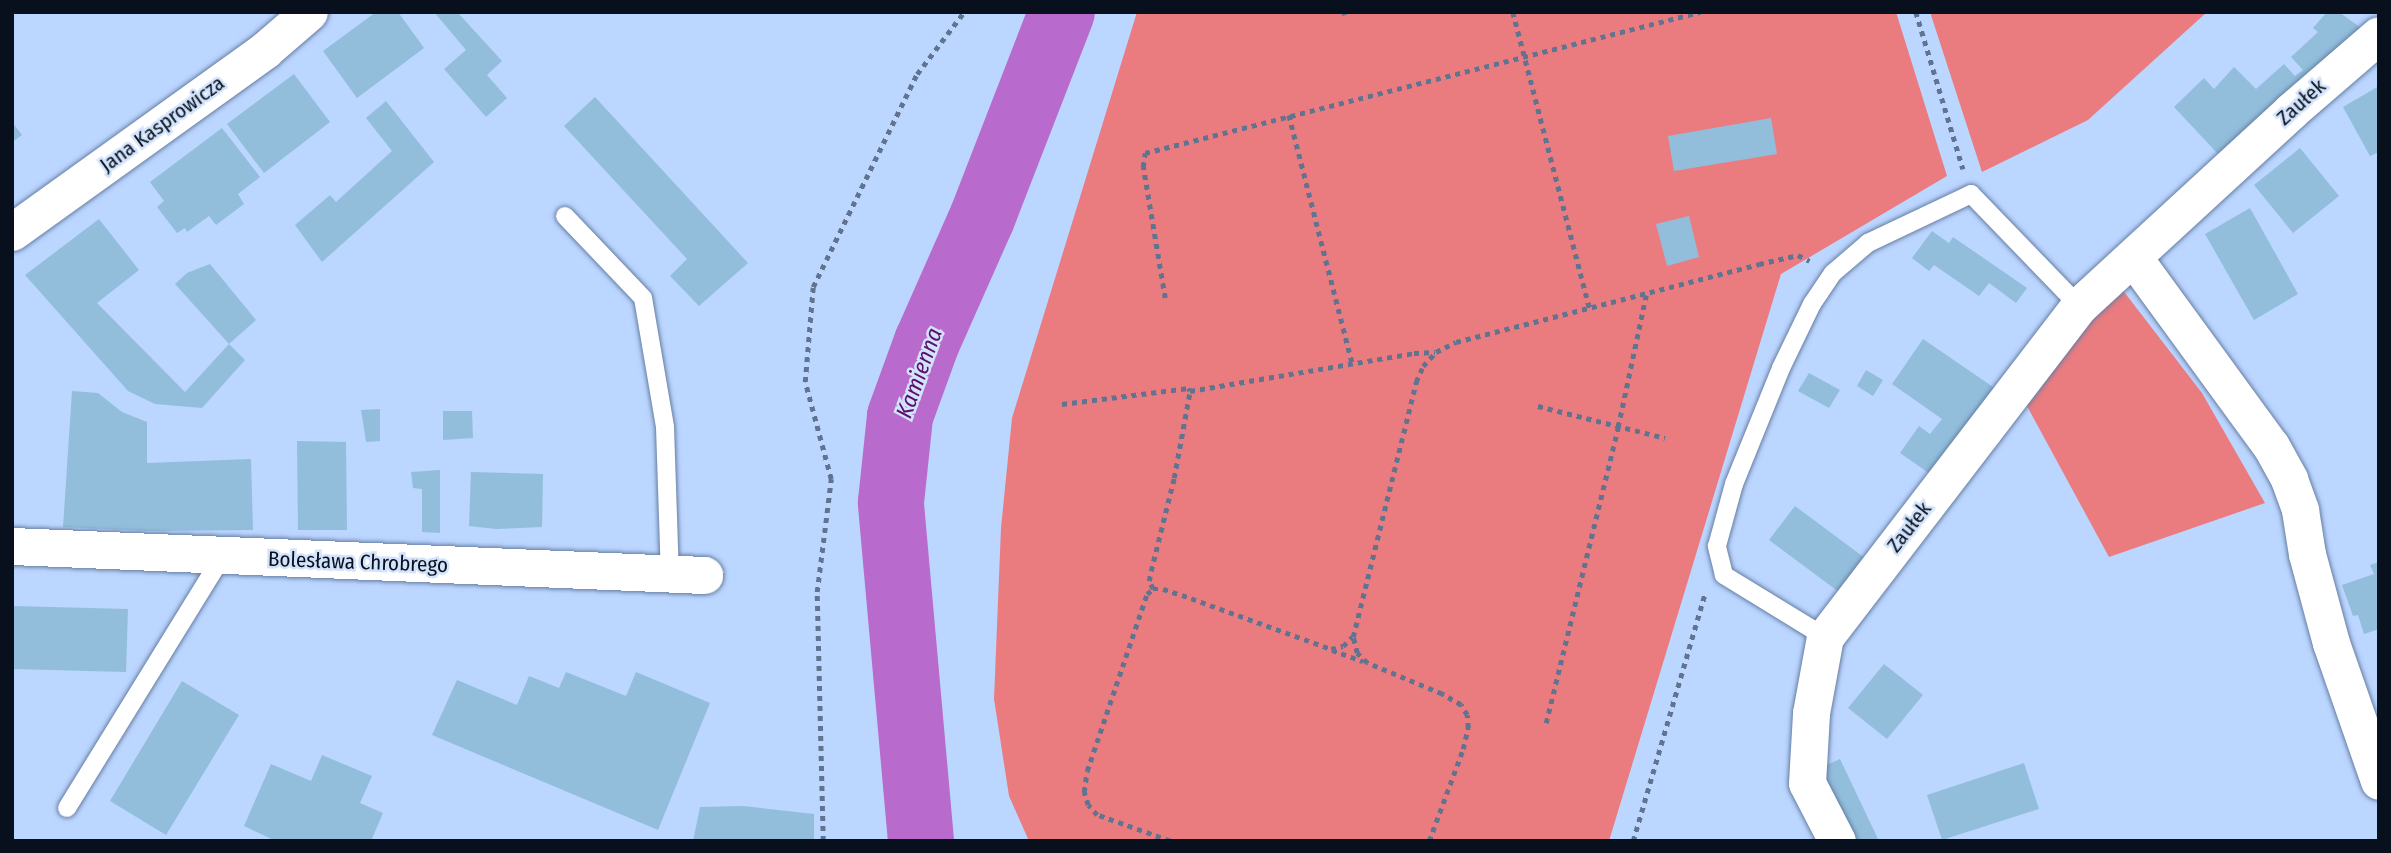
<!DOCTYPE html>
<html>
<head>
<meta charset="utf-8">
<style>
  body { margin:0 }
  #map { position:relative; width:2391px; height:853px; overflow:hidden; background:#bbd6ff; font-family:"Fira Sans Condensed",sans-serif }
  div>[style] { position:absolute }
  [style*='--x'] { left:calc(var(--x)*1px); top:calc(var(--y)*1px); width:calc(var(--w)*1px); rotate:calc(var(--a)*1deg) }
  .green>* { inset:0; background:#ea7c80 }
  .river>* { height:66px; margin:-33px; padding:0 33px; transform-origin:33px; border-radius:33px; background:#b86acd }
  .building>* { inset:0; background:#92bedc }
  .path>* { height:4.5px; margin-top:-2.25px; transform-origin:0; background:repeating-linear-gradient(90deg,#62738f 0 5px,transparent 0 10px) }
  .roads { filter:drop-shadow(0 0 2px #667ea3) drop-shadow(0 0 2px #667ea3) }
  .service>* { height:18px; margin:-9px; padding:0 9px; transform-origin:9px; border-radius:9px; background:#fff }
  .minor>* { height:37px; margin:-18.5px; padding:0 18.5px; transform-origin:18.5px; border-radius:18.5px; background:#fff }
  span { translate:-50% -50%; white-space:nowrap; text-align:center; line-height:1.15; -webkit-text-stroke:5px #d2e3fb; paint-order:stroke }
  .street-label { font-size:21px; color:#08101e }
  .water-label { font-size:23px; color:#5c106d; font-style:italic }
  .frame { position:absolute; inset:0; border:14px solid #08101e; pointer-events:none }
</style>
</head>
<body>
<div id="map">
  <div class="green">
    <i style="clip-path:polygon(1137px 12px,1896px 12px,1947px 176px,1781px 274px,1609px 841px,1029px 841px,1009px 796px,994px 699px,1001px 528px,1012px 418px)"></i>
    <i style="clip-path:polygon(1930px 12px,2207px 12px,2088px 120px,1982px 172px)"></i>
    <i style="clip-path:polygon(2118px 284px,2202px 393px,2265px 503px,2109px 557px,2027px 406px)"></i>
  </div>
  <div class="river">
    <i style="--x:921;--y:841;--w:340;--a:-95.1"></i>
    <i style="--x:891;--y:502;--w:86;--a:-84"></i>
    <i style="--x:900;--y:416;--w:79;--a:-70"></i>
    <i style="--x:927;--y:342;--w:136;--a:-66.1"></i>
    <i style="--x:982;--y:218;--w:221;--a:-68.8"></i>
  </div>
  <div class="building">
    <i style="clip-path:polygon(376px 12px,398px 12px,424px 48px,357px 98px,323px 51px)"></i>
    <i style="clip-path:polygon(434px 12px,461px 12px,459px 14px,502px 61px,487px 75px,507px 98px,486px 117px,444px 69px,466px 50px)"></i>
    <i style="clip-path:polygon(2327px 12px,2339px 12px,2361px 28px,2218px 154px,2174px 107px,2204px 78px,2214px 89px,2234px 67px,2256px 89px,2284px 64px,2295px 76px,2303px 70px,2291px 57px,2318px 32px,2313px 28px)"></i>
    <i style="clip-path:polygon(294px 74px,330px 122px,264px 173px,227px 124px)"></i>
    <i style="clip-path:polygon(2379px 86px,2379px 152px,2370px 156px,2343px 107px)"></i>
    <i style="clip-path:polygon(595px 97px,748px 263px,699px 306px,670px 276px,687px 259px,564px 126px)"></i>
    <i style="clip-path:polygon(386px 101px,434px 162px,322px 262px,295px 225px,330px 195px,336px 202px,392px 151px,366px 118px)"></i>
    <i style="clip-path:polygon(1771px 118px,1777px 154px,1674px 171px,1668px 136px)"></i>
    <i style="clip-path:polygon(12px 122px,22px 135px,12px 142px)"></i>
    <i style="clip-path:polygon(222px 128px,260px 177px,238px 194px,244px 204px,216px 225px,209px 216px,187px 232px,185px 228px,177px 233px,157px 207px,164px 201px,150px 182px)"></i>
    <i style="clip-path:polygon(2300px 148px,2339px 196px,2293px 233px,2254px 185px)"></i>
    <i style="clip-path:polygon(2250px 208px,2298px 294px,2254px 320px,2205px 234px)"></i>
    <i style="clip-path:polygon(1689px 216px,1699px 257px,1667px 266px,1656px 224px)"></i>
    <i style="clip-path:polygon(99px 219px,139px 270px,97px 303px,185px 392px,229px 344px,245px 360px,202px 408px,155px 404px,128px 391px,25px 275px)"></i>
    <i style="clip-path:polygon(1932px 231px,1949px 243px,1953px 237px,2027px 288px,2016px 303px,1989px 283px,1979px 296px,1934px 265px,1929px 271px,1912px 258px)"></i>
    <i style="clip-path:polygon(210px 264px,256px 320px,229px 344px,175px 284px,187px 273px)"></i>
    <i style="clip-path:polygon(1923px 339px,1996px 389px,1933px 476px,1900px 453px,1919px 426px,1930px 434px,1942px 419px,1892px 384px)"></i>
    <i style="clip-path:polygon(1866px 370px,1883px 380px,1873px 396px,1857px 386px)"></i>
    <i style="clip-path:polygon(1809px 373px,1840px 390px,1829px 408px,1798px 391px)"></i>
    <i style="clip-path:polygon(72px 391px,98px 393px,122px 412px,147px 422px,147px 463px,251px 459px,253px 530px,148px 531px,63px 527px)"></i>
    <i style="clip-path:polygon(380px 409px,380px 441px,366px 442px,361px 410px)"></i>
    <i style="clip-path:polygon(443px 411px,472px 411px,473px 438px,443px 440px)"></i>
    <i style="clip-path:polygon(297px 441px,346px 442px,347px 530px,298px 530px)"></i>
    <i style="clip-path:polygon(440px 470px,440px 533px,422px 532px,422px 489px,413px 488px,411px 472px)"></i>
    <i style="clip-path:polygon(471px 472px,543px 474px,542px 527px,496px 529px,469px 526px)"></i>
    <i style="clip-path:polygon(1795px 506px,1869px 561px,1843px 595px,1769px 540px)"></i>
    <i style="clip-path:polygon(2379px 562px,2379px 629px,2364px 634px,2358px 615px,2353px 616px,2342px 585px,2374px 574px,2370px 565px)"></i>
    <i style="clip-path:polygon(12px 606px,128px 609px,126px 672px,12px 669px)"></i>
    <i style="clip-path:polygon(1884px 664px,1923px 695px,1887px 739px,1848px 708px)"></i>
    <i style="clip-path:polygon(566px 672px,626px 696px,636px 672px,710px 703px,658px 830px,432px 735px,457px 680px,517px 705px,529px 676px,559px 688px)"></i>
    <i style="clip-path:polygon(182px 681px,239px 715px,166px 835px,110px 801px)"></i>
    <i style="clip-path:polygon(322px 755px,372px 776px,360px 803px,383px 813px,371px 841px,276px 841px,244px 826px,271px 764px,311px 781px)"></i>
    <i style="clip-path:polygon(1840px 759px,1879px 841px,1852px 841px,1818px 769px)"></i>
    <i style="clip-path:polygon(2024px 763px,2039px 809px,1942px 840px,1927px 795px)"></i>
    <i style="clip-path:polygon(743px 806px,814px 814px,814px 841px,693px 841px,700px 807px)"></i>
  </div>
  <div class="path">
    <i style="--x:1344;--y:12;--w:3;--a:72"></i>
    <i style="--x:1513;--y:12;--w:307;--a:75.5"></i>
    <i style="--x:1916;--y:12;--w:164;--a:73.3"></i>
    <i style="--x:1289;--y:115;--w:256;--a:75.7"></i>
    <i style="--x:1165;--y:298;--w:133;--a:-99.5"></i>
    <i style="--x:1143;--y:167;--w:14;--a:-82"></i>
    <i style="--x:1145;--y:153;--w:573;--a:-14.25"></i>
    <i style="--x:1062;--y:404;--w:128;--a:-7.2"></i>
    <i style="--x:1189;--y:388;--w:3;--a:72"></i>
    <i style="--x:1538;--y:406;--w:131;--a:14.1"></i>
    <i style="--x:1153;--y:589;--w:9;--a:-117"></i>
    <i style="--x:1149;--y:581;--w:10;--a:-79"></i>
    <i style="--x:1151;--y:571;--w:96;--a:-76.1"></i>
    <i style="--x:1174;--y:478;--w:88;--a:-79.6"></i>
    <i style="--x:1190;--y:391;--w:227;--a:-9.6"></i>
    <i style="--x:1414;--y:353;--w:21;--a:-3"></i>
    <i style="--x:1332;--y:650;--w:33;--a:20"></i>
    <i style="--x:1546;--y:723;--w:305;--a:-76.3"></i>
    <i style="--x:1618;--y:427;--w:135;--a:-78"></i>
    <i style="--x:823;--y:841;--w:249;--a:-91.4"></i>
    <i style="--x:817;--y:592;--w:114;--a:-82.9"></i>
    <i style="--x:831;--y:479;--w:100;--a:-105"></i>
    <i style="--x:805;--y:382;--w:95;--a:-85.2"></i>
    <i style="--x:813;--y:287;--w:237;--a:-64"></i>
    <i style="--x:917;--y:74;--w:78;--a:-52.8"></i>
    <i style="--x:1170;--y:841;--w:77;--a:-160.4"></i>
    <i style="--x:1097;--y:815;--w:13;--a:-132"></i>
    <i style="--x:1088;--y:805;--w:14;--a:-107"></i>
    <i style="--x:1084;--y:792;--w:21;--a:-82"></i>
    <i style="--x:1087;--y:771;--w:187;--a:-71.3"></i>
    <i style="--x:1147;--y:594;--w:8;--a:-40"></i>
    <i style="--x:1153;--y:589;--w:10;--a:0"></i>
    <i style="--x:1163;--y:589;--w:20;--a:18"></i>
    <i style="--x:1182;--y:595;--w:158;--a:19.9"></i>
    <i style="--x:1331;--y:649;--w:12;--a:-14"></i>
    <i style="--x:1343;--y:646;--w:13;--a:-45"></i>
    <i style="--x:1429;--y:841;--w:98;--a:-69.7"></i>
    <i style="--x:1463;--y:749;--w:22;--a:-77"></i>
    <i style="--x:1468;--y:728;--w:13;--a:-94"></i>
    <i style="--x:1467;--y:715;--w:12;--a:-121"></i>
    <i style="--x:1461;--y:705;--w:22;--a:-150"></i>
    <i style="--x:1442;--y:694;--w:81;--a:-157.5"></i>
    <i style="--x:1367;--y:663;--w:14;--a:-135"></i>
    <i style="--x:1357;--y:653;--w:16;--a:-104"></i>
    <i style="--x:1353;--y:637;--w:263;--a:-76.1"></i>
    <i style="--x:1416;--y:382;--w:17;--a:-66"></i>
    <i style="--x:1423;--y:366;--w:19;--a:-47"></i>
    <i style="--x:1436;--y:352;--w:22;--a:-27"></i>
    <i style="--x:1456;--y:342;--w:313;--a:-14.4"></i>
    <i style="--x:1759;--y:264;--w:40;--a:-13"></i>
    <i style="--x:1798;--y:255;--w:13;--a:27"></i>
    <i style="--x:1633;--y:841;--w:258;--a:-73.8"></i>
  </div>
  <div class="roads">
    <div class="service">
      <i style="--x:565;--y:216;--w:113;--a:46.4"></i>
      <i style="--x:643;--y:298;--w:131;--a:80.3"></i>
      <i style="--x:665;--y:427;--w:147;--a:88.1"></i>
      <i style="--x:1825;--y:637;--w:119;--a:-148.5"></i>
      <i style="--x:1724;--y:575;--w:30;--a:-104"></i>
      <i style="--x:1717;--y:546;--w:64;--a:-74.7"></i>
      <i style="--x:1734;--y:484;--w:125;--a:-67.9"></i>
      <i style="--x:1781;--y:368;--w:71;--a:-64.2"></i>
      <i style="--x:1812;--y:304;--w:37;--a:-56"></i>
      <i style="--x:1833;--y:273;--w:46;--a:-40.6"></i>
      <i style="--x:1868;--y:243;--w:114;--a:-25.4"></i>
      <i style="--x:1971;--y:194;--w:156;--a:46"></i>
      <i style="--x:67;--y:808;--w:295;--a:-58.3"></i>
    </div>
    <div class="minor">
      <i style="--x:12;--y:232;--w:312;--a:-35.7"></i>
      <i style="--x:265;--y:50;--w:58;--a:-40.8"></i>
      <i style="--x:2133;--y:257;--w:234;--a:53.9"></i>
      <i style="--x:2271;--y:446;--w:38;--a:61"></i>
      <i style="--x:2289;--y:479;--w:33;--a:70"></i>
      <i style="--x:2300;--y:510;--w:45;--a:81"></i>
      <i style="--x:2307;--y:554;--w:92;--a:74.9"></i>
      <i style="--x:2331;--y:643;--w:146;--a:70.8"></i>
      <i style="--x:12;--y:546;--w:693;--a:2.4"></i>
      <i style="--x:1837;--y:841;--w:65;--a:-117.3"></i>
      <i style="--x:1807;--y:783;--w:70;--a:-86.7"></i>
      <i style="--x:1811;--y:713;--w:77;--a:-79.6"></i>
      <i style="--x:1825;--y:637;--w:417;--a:-52.5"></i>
      <i style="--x:2079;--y:306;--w:288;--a:-42.6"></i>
      <i style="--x:2291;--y:111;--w:116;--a:-40.8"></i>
    </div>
  </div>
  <div class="street-label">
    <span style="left:2301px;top:102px;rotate:-42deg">Zaułek</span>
    <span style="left:162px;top:124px;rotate:-36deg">Jana Kasprowicza</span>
    <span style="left:1909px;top:527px;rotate:-52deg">Zaułek</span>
    <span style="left:358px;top:562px;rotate:2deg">Bolesława Chrobrego</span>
  </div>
  <div class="water-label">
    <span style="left:919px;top:373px;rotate:-70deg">Kamienna</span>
  </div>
  <div class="frame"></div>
</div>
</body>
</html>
